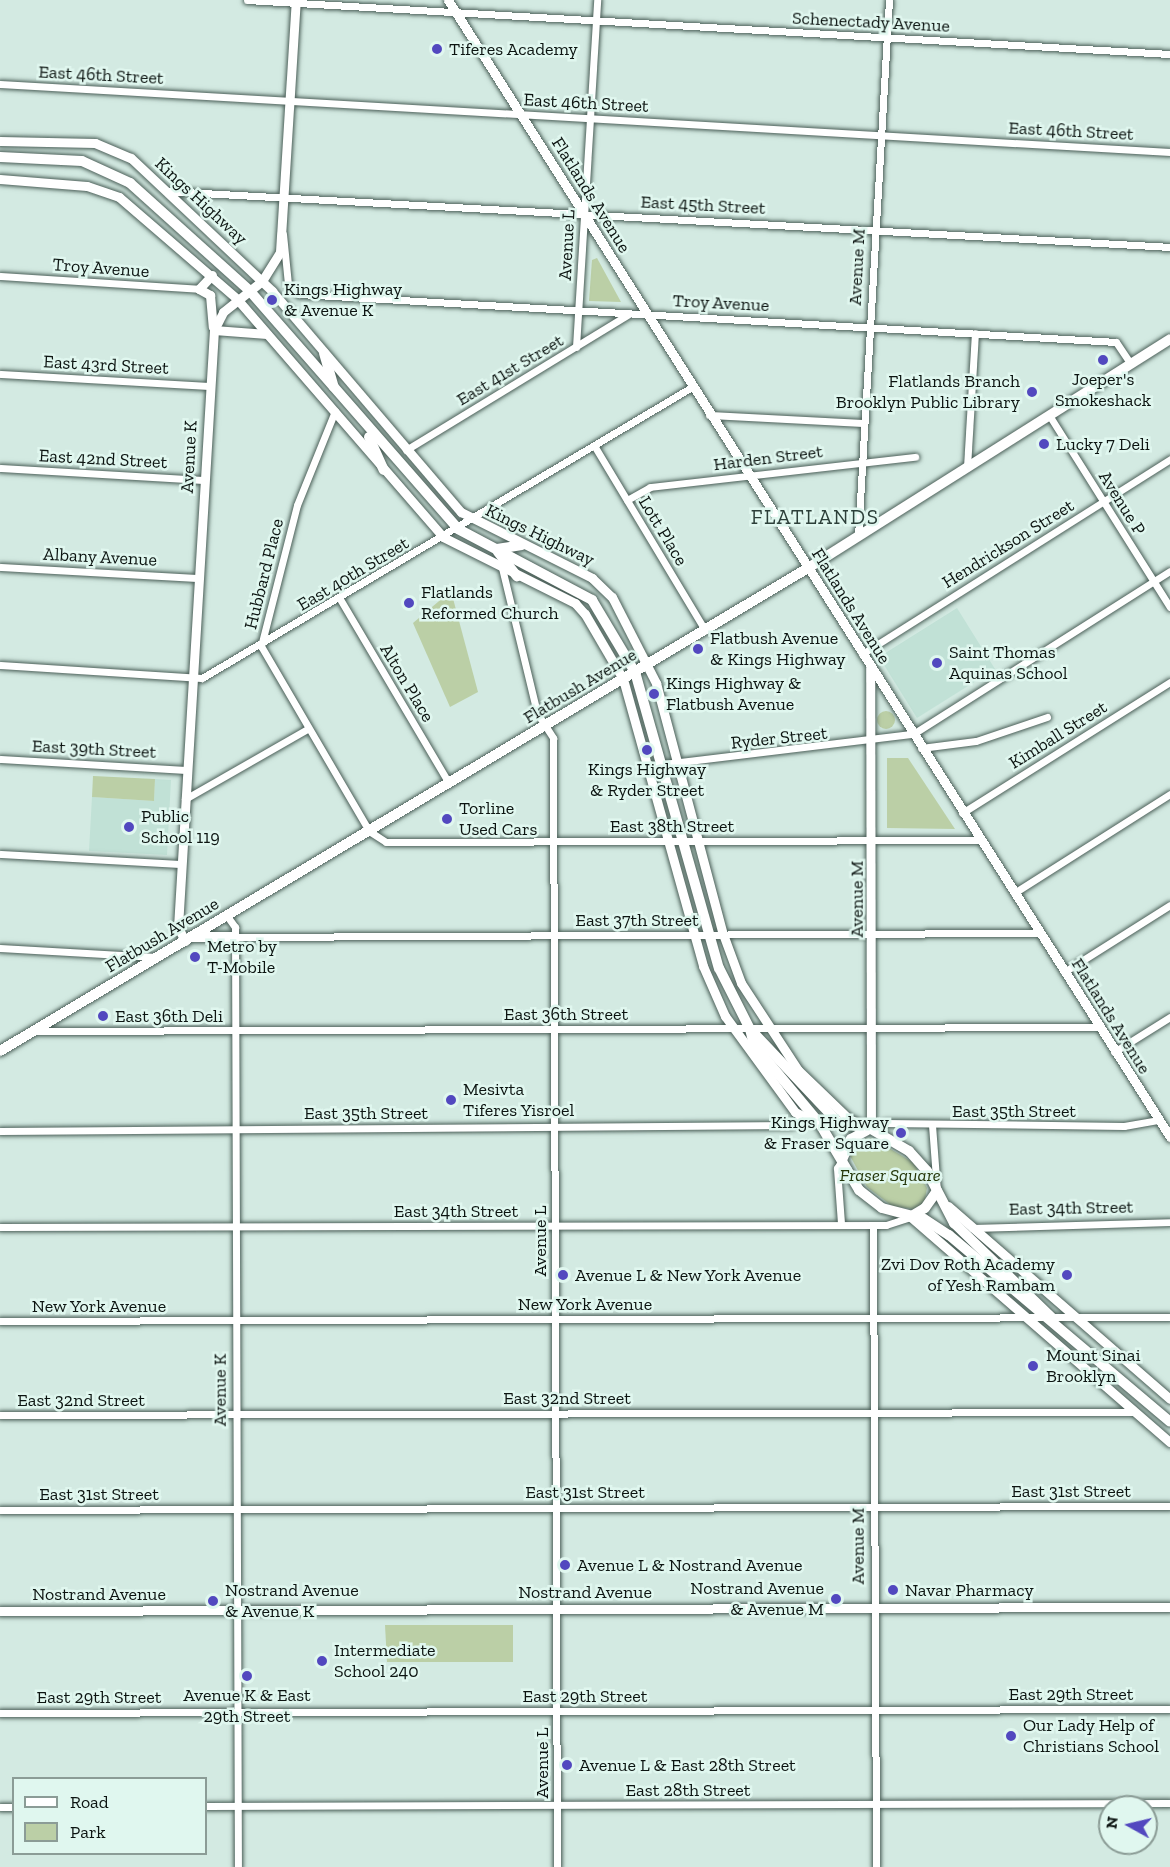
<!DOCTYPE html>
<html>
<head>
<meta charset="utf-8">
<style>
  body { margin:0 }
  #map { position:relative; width:1170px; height:1867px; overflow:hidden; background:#d3eae2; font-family:"Zilla Slab",serif }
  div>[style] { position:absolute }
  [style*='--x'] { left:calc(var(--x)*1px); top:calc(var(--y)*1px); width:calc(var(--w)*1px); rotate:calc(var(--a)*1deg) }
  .built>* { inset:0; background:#c1e1d6 }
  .green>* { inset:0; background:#bbcfa6 }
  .round { border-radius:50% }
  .roads { filter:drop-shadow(0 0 2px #4b5f58) drop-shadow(0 0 2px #4b5f58) }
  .street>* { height:7px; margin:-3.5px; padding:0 3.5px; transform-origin:3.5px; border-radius:3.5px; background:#fff }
  .secondary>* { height:9px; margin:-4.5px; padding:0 4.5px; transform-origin:4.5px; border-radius:4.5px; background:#fff }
  .primary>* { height:10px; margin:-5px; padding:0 5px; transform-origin:5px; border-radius:5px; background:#fff }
  .dots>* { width:16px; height:16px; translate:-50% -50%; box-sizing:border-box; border:3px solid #e0f7ef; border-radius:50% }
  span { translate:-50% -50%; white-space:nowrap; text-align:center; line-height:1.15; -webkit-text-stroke:5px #e0f7ef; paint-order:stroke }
  .street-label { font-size:18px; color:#0c1411 }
  .poi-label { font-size:18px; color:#0c1411 }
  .left { translate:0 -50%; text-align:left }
  .right { translate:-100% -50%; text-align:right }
  .park-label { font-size:18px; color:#233508; font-style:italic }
  .quarter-label { font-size:21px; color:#2c3f39; letter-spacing:1.5px }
  .legend { position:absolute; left:12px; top:1777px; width:195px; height:78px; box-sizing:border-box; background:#e0f7ef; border:2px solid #8b9c96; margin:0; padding:8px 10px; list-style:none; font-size:18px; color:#0c1411 }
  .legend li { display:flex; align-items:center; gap:12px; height:30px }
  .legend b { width:30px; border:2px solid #8b9c96 }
  .north { position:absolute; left:1098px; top:1795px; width:60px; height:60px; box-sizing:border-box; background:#e0f7ef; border:2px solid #8b9c96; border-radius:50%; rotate:278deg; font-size:16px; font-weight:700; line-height:24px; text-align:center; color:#0c1411 }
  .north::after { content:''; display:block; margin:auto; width:21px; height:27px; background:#5248bf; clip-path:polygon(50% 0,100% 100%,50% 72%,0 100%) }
</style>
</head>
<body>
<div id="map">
  <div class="built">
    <i style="clip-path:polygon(957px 608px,995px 669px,917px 718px,879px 657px)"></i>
    <i style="clip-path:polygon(155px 779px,171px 780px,167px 855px,89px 851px,92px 797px,154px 801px)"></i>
  </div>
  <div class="green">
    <i style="clip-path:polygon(597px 258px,621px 302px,589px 301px,592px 260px)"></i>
    <i style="clip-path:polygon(451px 591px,478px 692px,450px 707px,413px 623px)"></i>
    <i class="round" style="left:877px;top:711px;width:18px;height:18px"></i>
    <i style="clip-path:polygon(887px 758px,908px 758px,955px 829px,887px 828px)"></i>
    <i style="clip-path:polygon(93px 776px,155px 779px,154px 801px,92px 797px)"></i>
    <i style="clip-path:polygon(872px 1138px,914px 1163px,927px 1188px,924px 1205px,913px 1209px,892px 1206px,867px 1187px,849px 1154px,856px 1140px)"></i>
    <i style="clip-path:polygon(385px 1625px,513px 1625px,513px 1662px,387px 1662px)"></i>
  </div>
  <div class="roads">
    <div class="street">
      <i style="--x:247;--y:0;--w:925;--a:3.35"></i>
      <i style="--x:0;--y:84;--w:1172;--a:3.33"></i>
      <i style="--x:166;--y:191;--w:1006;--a:3.19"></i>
      <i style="--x:283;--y:234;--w:50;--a:84.3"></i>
      <i style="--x:288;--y:284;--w:15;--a:42"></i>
      <i style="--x:299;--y:294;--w:818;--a:3.36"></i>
      <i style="--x:1116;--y:342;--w:25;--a:56"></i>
      <i style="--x:0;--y:276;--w:199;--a:3.7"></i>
      <i style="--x:576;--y:347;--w:348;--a:-86.5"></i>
      <i style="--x:0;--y:374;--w:210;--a:3.3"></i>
      <i style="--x:335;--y:411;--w:101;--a:112"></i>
      <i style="--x:297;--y:505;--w:146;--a:104.3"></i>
      <i style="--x:261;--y:646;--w:214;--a:59.7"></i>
      <i style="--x:369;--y:831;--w:20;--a:33"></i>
      <i style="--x:386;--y:842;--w:592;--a:-0.19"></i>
      <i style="--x:709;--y:415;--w:155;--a:3"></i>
      <i style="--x:1049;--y:415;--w:227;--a:57.8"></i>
      <i style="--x:595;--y:447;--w:214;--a:59"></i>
      <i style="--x:406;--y:450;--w:261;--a:-31.4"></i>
      <i style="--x:967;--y:467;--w:134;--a:-86.6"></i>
      <i style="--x:0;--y:468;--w:204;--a:3.4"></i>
      <i style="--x:627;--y:500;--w:26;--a:-29"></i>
      <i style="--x:650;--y:487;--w:267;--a:-6.5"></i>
      <i style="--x:858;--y:536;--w:537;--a:-86.69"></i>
      <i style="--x:0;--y:567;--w:198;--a:3.2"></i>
      <i style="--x:502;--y:568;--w:149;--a:76.4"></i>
      <i style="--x:537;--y:713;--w:30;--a:57"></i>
      <i style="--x:553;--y:738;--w:1129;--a:89.8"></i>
      <i style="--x:340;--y:599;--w:214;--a:59.4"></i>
      <i style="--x:862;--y:654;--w:365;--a:-32.3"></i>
      <i style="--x:0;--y:665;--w:202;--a:3.7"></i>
      <i style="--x:202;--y:678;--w:570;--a:-30.71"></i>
      <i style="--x:921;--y:748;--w:55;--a:-7.3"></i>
      <i style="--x:976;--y:741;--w:75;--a:-18.7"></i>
      <i style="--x:0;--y:759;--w:187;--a:3.4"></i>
      <i style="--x:647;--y:766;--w:268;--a:-6.9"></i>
      <i style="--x:913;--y:734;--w:304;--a:-32.4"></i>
      <i style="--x:185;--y:799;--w:141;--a:-29.8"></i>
      <i style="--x:962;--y:813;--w:246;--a:-32.2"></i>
      <i style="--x:0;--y:854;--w:181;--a:3.2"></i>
      <i style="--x:1014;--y:893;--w:185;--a:-32.4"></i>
      <i style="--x:227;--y:916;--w:14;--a:54"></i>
      <i style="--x:235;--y:927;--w:940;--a:89.82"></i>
      <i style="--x:235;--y:937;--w:804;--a:-0.29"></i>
      <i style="--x:0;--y:948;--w:156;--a:3.3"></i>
      <i style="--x:1064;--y:972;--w:125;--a:-32.3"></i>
      <i style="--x:36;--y:1031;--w:1063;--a:-0.22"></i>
      <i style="--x:1114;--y:1052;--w:66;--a:-32"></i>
      <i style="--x:932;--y:1125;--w:66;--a:85.7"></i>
      <i style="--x:871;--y:1129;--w:15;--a:-23"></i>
      <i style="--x:885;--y:1123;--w:239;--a:0.7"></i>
      <i style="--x:1124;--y:1126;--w:34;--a:-10"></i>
      <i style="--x:0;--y:1131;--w:792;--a:-0.43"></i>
      <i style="--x:792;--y:1125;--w:11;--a:-45"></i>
      <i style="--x:841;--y:1223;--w:55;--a:-94.2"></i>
      <i style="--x:837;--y:1168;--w:9;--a:-58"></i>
      <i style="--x:873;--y:1225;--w:642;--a:89.73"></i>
      <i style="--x:0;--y:1227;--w:886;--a:-0.13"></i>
      <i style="--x:886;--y:1225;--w:25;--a:-18"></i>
      <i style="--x:972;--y:1228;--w:198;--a:-1.7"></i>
      <i style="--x:0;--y:1321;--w:1170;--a:-0.2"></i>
      <i style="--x:0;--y:1415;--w:1134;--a:-0.15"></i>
      <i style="--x:0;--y:1510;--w:1170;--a:-0.2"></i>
      <i style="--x:0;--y:1713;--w:1170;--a:-0.2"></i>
      <i style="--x:206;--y:1806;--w:964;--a:-0.18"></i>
      <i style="--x:0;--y:1807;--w:14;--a:0"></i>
    </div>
    <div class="secondary">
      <i style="--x:448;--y:0;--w:1347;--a:57.58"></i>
      <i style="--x:0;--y:141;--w:95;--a:1.2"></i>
      <i style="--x:95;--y:143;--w:39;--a:23"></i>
      <i style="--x:131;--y:158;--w:194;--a:43.3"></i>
      <i style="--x:272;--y:291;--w:291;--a:49.5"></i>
      <i style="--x:461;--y:512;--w:147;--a:26.7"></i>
      <i style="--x:592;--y:578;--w:28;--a:44"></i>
      <i style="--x:612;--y:597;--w:97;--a:62.9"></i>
      <i style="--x:656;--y:683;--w:260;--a:75.1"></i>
      <i style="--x:723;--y:934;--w:52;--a:69.8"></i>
      <i style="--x:741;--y:983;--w:104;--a:56.8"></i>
      <i style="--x:798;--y:1070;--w:71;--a:43.9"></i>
      <i style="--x:849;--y:1119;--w:24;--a:24"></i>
      <i style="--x:871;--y:1129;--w:461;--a:-90.1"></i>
      <i style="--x:0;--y:179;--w:87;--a:4.6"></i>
      <i style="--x:87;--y:186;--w:34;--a:19"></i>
      <i style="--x:119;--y:197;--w:156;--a:40.8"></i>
      <i style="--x:237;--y:299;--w:315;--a:49.1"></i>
      <i style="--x:443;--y:537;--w:148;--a:26.6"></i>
      <i style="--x:575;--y:603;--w:15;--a:48"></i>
      <i style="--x:585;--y:614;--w:75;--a:59.7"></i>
      <i style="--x:623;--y:679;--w:298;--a:74.4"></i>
      <i style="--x:703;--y:966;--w:55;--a:66.3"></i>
      <i style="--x:725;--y:1016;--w:119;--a:53.9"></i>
      <i style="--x:795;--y:1112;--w:28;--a:26"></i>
      <i style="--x:212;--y:275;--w:19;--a:133"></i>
      <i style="--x:199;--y:289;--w:13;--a:29"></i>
      <i style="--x:210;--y:295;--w:32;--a:85"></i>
      <i style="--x:214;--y:330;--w:53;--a:4.3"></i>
      <i style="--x:185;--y:941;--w:16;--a:-117"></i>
      <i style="--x:178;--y:927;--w:598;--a:-86.55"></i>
      <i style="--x:214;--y:330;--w:20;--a:-63"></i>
      <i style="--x:223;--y:312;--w:50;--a:-38.5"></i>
      <i style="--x:262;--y:281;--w:34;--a:-58"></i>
      <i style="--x:280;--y:252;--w:253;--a:-86.4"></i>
      <i style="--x:948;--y:1206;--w:294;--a:41"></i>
      <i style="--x:912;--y:1218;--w:342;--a:41"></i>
      <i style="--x:0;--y:1611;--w:1170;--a:-0.2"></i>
    </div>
    <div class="primary">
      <i style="--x:0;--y:157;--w:82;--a:2.8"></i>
      <i style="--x:82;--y:161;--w:53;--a:24.6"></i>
      <i style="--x:130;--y:183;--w:160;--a:42"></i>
      <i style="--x:249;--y:290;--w:317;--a:48.8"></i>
      <i style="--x:458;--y:529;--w:152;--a:27.9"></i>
      <i style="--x:592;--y:600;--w:84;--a:59.2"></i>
      <i style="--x:635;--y:672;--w:308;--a:74.2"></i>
      <i style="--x:719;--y:968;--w:68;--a:63.1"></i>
      <i style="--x:750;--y:1029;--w:128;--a:46.6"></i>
      <i style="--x:838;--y:1122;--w:34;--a:12"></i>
      <i style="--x:871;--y:1129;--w:44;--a:30.1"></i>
      <i style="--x:909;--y:1151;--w:27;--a:48"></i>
      <i style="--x:927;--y:1171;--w:59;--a:62.6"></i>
      <i style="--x:954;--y:1223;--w:136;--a:44.1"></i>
      <i style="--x:324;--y:353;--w:35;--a:74"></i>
      <i style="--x:369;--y:437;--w:36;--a:66"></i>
      <i style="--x:497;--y:549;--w:25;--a:-9"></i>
      <i style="--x:498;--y:552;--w:31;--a:52"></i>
      <i style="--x:192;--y:937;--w:43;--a:0"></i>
      <i style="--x:750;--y:1029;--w:16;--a:76"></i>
      <i style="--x:754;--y:1045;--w:103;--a:50.1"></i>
      <i style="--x:820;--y:1124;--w:77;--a:59.4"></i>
      <i style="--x:859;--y:1190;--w:29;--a:38"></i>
      <i style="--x:882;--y:1208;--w:43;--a:14.7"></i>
      <i style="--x:924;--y:1219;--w:30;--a:33"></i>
      <i style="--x:949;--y:1235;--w:289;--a:40.2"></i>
      <i style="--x:0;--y:1051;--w:941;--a:-30.87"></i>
      <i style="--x:808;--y:568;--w:428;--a:-32.3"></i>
      <i style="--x:842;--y:1160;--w:23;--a:-67"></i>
      <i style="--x:851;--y:1139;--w:18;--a:-29"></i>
      <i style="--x:910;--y:1217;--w:17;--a:-31"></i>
      <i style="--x:925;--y:1208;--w:21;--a:-55"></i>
    </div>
  </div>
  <div class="dots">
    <i style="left:437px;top:49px;background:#5248bf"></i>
    <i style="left:272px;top:300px;background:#5248bf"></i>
    <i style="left:1103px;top:360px;background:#5248bf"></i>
    <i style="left:1032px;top:392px;background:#5248bf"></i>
    <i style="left:1044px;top:444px;background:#5248bf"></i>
    <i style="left:409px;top:603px;background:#5248bf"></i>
    <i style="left:698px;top:649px;background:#5248bf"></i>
    <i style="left:937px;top:663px;background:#5248bf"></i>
    <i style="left:654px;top:694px;background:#5248bf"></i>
    <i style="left:647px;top:750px;background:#5248bf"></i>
    <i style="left:447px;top:819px;background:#5248bf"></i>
    <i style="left:129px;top:827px;background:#5248bf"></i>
    <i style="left:195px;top:957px;background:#5248bf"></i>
    <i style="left:103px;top:1016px;background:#5248bf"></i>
    <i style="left:451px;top:1100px;background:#5248bf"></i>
    <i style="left:901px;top:1133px;background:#5248bf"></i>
    <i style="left:563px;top:1275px;background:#5248bf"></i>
    <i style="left:1067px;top:1275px;background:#5248bf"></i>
    <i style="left:1033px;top:1366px;background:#5248bf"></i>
    <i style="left:565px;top:1565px;background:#5248bf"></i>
    <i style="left:893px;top:1590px;background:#5248bf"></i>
    <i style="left:836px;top:1599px;background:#5248bf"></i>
    <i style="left:213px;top:1601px;background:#5248bf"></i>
    <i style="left:322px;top:1661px;background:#5248bf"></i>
    <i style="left:247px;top:1676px;background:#5248bf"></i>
    <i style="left:1011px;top:1736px;background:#5248bf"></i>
    <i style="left:567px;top:1765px;background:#5248bf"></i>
  </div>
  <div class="street-label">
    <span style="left:871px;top:22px;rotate:3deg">Schenectady Avenue</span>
    <span style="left:101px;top:75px;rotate:3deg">East 46th Street</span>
    <span style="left:586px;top:103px;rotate:3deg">East 46th Street</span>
    <span style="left:1071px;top:131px;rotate:3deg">East 46th Street</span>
    <span style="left:591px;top:195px;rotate:58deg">Flatlands Avenue</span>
    <span style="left:201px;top:201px;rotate:43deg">Kings Highway</span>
    <span style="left:703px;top:205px;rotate:3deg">East 45th Street</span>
    <span style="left:567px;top:245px;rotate:-87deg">Avenue L</span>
    <span style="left:857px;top:267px;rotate:-87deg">Avenue M</span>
    <span style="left:101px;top:268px;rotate:4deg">Troy Avenue</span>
    <span style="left:721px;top:303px;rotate:3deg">Troy Avenue</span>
    <span style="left:106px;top:365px;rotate:3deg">East 43rd Street</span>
    <span style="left:510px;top:370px;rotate:-31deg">East 41st Street</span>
    <span style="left:189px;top:457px;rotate:-87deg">Avenue K</span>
    <span style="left:768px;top:458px;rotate:-7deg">Harden Street</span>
    <span style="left:103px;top:459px;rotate:3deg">East 42nd Street</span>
    <span style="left:1122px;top:503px;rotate:58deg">Avenue P</span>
    <span style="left:663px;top:531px;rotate:59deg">Lott Place</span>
    <span style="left:540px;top:535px;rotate:26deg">Kings Highway</span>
    <span style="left:1008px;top:544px;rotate:-32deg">Hendrickson Street</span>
    <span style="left:100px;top:557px;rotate:3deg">Albany Avenue</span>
    <span style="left:264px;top:574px;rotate:-76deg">Hubbard Place</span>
    <span style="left:353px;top:574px;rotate:-31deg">East 40th Street</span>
    <span style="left:851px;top:606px;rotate:58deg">Flatlands Avenue</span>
    <span style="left:407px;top:683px;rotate:59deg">Alton Place</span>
    <span style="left:580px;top:686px;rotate:-31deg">Flatbush Avenue</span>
    <span style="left:1058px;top:735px;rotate:-32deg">Kimball Street</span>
    <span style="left:779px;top:738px;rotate:-6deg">Ryder Street</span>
    <span style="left:94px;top:749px;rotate:3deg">East 39th Street</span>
    <span style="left:672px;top:826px">East 38th Street</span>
    <span style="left:857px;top:899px;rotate:-90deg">Avenue M</span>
    <span style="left:637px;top:920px">East 37th Street</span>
    <span style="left:162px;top:935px;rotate:-31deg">Flatbush Avenue</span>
    <span style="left:566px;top:1014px">East 36th Street</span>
    <span style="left:1111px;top:1016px;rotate:58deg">Flatlands Avenue</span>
    <span style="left:1014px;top:1111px">East 35th Street</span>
    <span style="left:366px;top:1113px">East 35th Street</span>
    <span style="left:1071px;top:1208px;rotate:-1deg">East 34th Street</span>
    <span style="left:456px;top:1211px">East 34th Street</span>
    <span style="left:540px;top:1241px;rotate:-90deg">Avenue L</span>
    <span style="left:585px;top:1304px">New York Avenue</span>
    <span style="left:99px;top:1306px">New York Avenue</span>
    <span style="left:220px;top:1390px;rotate:-90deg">Avenue K</span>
    <span style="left:567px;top:1398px">East 32nd Street</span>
    <span style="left:81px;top:1400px">East 32nd Street</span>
    <span style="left:1071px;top:1491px">East 31st Street</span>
    <span style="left:585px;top:1492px">East 31st Street</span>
    <span style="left:99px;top:1494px">East 31st Street</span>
    <span style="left:858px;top:1546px;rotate:-90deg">Avenue M</span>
    <span style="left:585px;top:1592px">Nostrand Avenue</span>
    <span style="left:99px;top:1594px">Nostrand Avenue</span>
    <span style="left:1071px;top:1694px">East 29th Street</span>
    <span style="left:585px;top:1696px">East 29th Street</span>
    <span style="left:99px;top:1697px">East 29th Street</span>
    <span style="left:542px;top:1763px;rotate:-90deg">Avenue L</span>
    <span style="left:688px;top:1790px">East 28th Street</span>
  </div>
  <div class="poi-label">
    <span class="left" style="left:449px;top:49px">Tiferes Academy</span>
    <span class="left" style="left:284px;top:300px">Kings Highway<br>&amp; Avenue K</span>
    <span style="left:1103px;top:390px">Joeper's<br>Smokeshack</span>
    <span class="right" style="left:1020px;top:392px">Flatlands Branch<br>Brooklyn Public Library</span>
    <span class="left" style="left:1056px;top:444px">Lucky 7 Deli</span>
    <span class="left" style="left:421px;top:603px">Flatlands<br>Reformed Church</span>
    <span class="left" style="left:710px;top:649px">Flatbush Avenue<br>&amp; Kings Highway</span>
    <span class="left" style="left:949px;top:663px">Saint Thomas<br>Aquinas School</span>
    <span class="left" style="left:666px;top:694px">Kings Highway &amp;<br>Flatbush Avenue</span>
    <span style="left:647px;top:780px">Kings Highway<br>&amp; Ryder Street</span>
    <span class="left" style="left:459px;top:819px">Torline<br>Used Cars</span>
    <span class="left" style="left:141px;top:827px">Public<br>School 119</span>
    <span class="left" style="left:207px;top:957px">Metro by<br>T-Mobile</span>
    <span class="left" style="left:115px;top:1016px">East 36th Deli</span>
    <span class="left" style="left:463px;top:1100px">Mesivta<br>Tiferes Yisroel</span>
    <span class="right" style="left:889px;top:1133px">Kings Highway<br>&amp; Fraser Square</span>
    <span class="right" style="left:1055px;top:1275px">Zvi Dov Roth Academy<br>of Yesh Rambam</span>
    <span class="left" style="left:575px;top:1275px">Avenue L &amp; New York Avenue</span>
    <span class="left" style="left:1046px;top:1366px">Mount Sinai<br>Brooklyn</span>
    <span class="left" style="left:577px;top:1565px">Avenue L &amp; Nostrand Avenue</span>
    <span class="right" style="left:824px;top:1599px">Nostrand Avenue<br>&amp; Avenue M</span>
    <span class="left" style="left:905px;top:1590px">Navar Pharmacy</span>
    <span class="left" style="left:225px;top:1601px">Nostrand Avenue<br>&amp; Avenue K</span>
    <span class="left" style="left:334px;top:1661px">Intermediate<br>School 240</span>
    <span style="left:247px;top:1706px">Avenue K &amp; East<br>29th Street</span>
    <span class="left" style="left:1023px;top:1736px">Our Lady Help of<br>Christians School</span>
    <span class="left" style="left:579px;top:1765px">Avenue L &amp; East 28th Street</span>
  </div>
  <div class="park-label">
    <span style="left:890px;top:1175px">Fraser Square</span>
  </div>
  <div class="quarter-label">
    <span style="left:815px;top:517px">FLATLANDS</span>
  </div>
  <ul class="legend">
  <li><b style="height:8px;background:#fff"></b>Road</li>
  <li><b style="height:16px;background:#bbcfa6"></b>Park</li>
  </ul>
  <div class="north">N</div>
</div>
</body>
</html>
